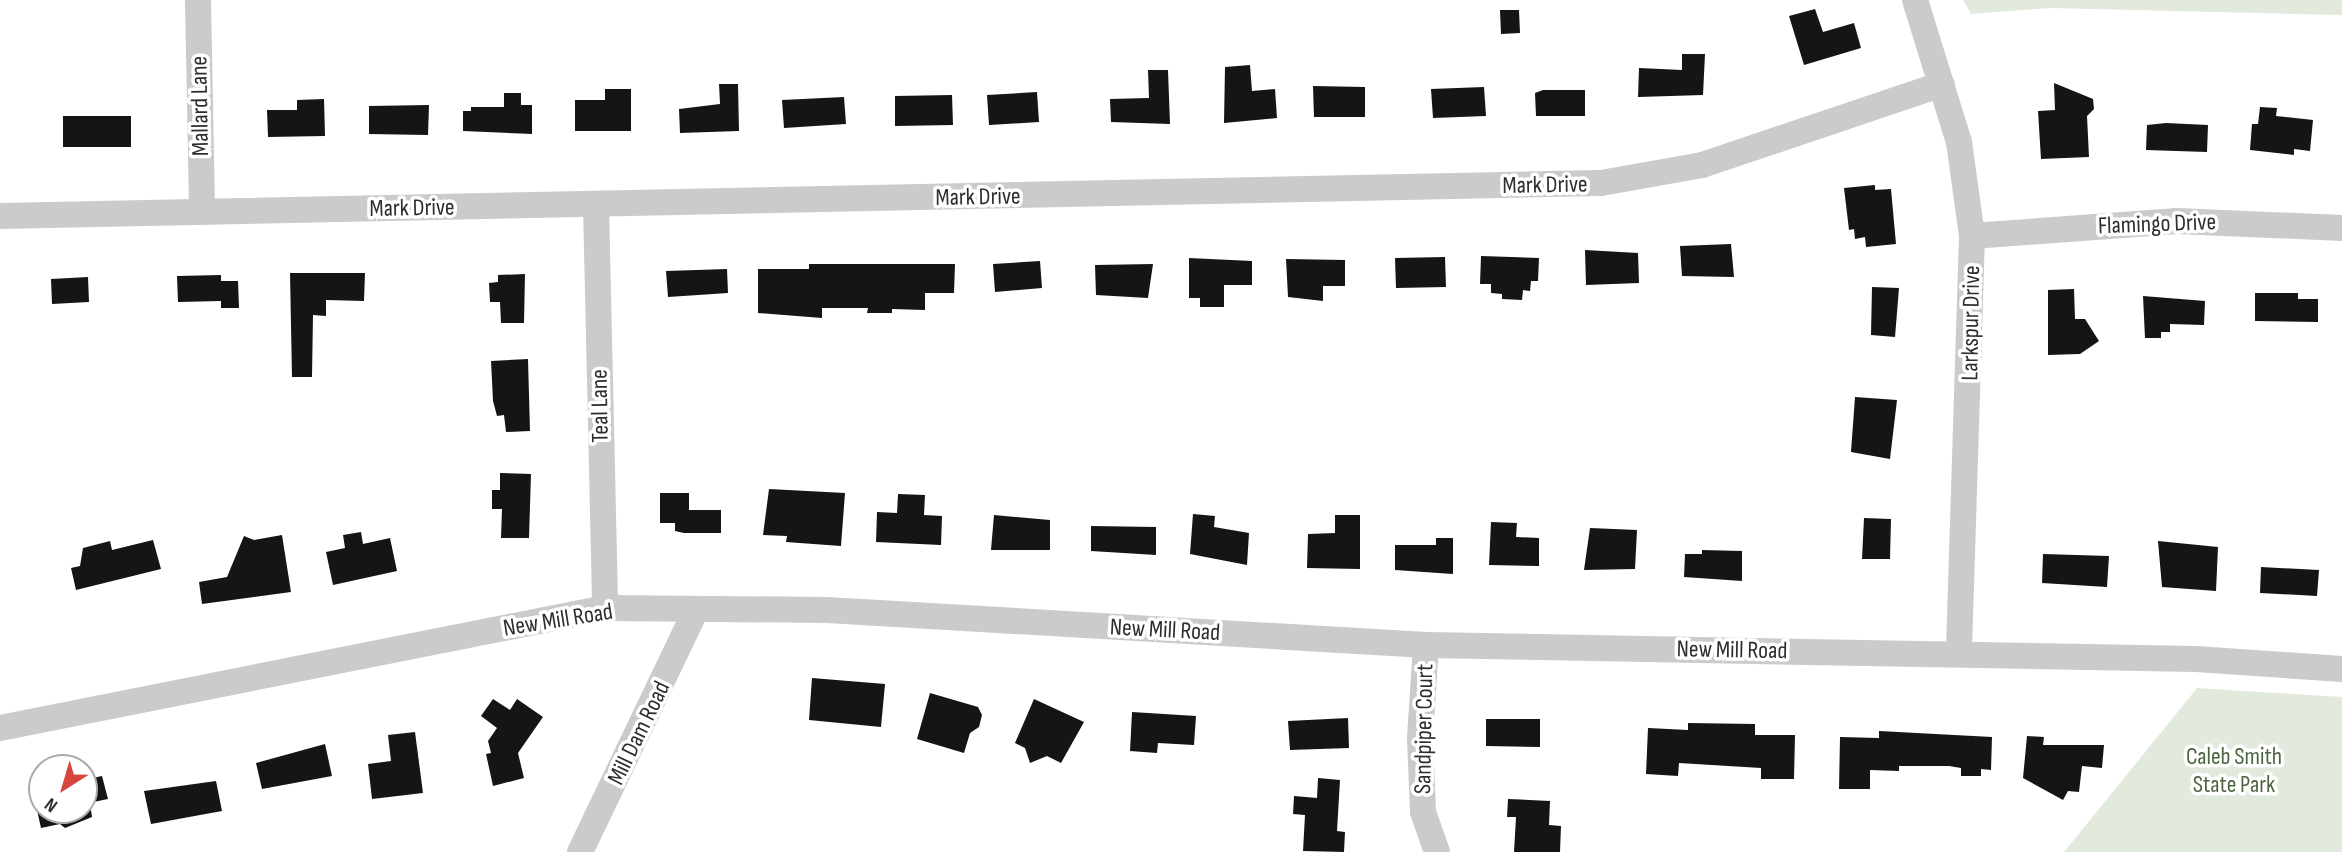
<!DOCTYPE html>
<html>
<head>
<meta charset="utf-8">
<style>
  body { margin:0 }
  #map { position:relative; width:2342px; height:852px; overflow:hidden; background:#fff; font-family:"Sofia Sans Condensed",sans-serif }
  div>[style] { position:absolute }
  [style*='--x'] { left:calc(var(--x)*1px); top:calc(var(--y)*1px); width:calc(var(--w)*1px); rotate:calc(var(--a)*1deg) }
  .green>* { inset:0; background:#e2eadd }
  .building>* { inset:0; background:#151515 }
  .minor>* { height:26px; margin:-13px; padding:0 13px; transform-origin:13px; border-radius:13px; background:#cbcbcb }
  span { translate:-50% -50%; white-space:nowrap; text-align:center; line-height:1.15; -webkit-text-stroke:7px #fff; paint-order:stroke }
  .street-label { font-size:24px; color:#2e2e2e }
  .park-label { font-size:24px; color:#4d663f }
  .north { position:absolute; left:28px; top:754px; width:70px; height:70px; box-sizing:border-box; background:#fff; border:2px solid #ababab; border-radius:50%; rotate:217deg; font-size:19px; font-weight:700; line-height:28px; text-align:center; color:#2e2e2e }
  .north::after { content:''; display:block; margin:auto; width:24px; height:32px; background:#d7453e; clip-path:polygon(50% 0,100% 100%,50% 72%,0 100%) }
</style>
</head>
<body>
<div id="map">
  <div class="green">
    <i style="clip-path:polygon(1963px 0,2342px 0,2342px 15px,2050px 8px,1971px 14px)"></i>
    <i style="clip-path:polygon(2197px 688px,2342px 697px,2342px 852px,2064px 852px)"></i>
  </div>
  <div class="building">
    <i style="clip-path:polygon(1815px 9px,1823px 32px,1854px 23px,1861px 48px,1804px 65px,1789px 16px)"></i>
    <i style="clip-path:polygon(1500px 10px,1519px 10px,1520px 33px,1501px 34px)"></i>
    <i style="clip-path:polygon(1682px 54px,1705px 54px,1703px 95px,1638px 97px,1639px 68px,1682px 70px)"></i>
    <i style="clip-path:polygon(1250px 65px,1252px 91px,1275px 89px,1277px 118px,1224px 123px,1225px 67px)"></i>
    <i style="clip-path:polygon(1148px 70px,1168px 70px,1170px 124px,1111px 122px,1110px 99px,1149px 98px)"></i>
    <i style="clip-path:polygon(2054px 83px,2093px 99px,2094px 109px,2087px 116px,2089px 157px,2041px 159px,2038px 111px,2055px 110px)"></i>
    <i style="clip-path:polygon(719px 84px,738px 84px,739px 131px,680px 133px,679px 109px,720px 104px)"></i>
    <i style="clip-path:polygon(1313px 86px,1365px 87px,1365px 117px,1314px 117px)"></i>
    <i style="clip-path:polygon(1484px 87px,1486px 116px,1433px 118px,1431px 89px)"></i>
    <i style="clip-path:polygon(605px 89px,631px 89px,631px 131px,575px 131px,575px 100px,605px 100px)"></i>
    <i style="clip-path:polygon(1543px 90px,1585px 90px,1585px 116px,1536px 116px,1535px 93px)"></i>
    <i style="clip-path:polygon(1037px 92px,1039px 122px,989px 125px,987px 95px)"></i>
    <i style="clip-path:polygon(504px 93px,521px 93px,521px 105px,532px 105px,532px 134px,463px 131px,463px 111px,471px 111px,471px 107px,504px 107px)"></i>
    <i style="clip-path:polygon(952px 95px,953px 125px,895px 126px,895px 96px)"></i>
    <i style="clip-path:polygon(844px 97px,846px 124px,784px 128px,782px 100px)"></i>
    <i style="clip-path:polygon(324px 99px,325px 136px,268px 137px,267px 110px,297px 110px,297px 100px)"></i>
    <i style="clip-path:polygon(429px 105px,428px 135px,369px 134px,369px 106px)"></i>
    <i style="clip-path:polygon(2260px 107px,2277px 108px,2276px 116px,2313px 120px,2310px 151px,2294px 149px,2294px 155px,2250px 150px,2252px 124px,2258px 124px)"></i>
    <i style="clip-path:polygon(63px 116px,131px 116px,131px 147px,63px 147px)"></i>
    <i style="clip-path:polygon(2166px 123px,2208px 125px,2207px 152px,2146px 150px,2147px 125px)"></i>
    <i style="clip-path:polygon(1875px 185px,1875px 190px,1891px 189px,1896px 244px,1866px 247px,1865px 237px,1855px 239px,1854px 229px,1849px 230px,1844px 188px)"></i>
    <i style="clip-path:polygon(1731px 244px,1734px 277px,1682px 276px,1680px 246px)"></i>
    <i style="clip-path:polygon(1585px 250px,1638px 253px,1639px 283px,1586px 285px)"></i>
    <i style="clip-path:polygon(1481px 256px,1539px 258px,1538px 281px,1531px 281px,1530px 291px,1523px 290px,1522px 300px,1502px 299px,1502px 294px,1491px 293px,1491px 284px,1480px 284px)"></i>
    <i style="clip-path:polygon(1445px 257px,1446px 287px,1396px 288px,1395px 258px)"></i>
    <i style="clip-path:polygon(1189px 258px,1252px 261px,1252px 285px,1224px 285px,1224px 307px,1200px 307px,1200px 298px,1189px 298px)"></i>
    <i style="clip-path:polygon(1286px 259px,1345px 260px,1345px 286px,1323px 286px,1323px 301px,1288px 297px)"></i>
    <i style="clip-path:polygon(1040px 261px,1042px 288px,995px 292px,993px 264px)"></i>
    <i style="clip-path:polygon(809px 264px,955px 264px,954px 293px,925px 293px,925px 310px,892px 309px,892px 313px,867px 313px,868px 308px,822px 308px,822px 318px,758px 313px,758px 269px,809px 269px)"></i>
    <i style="clip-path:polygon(1153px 264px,1148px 298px,1096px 295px,1095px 265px)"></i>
    <i style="clip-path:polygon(727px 269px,728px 293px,668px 297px,666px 271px)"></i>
    <i style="clip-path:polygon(290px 273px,365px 273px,364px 301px,326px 300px,326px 316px,313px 315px,312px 377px,292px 377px)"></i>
    <i style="clip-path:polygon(525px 274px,524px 323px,501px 323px,500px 302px,490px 302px,489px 283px,498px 282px,498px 275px)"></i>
    <i style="clip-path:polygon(221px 275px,221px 281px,238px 281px,239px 308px,221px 308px,221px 301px,178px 302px,177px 276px)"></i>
    <i style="clip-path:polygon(88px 277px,89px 302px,52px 304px,51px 279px)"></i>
    <i style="clip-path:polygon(1872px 287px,1899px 288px,1895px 337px,1871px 335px)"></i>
    <i style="clip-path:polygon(2074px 289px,2075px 319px,2085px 319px,2099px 341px,2080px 354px,2048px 355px,2048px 290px)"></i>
    <i style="clip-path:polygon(2255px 293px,2298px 293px,2298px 299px,2318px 299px,2318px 322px,2255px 321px)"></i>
    <i style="clip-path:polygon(2143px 296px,2205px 301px,2204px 325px,2170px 324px,2170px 332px,2161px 332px,2161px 338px,2145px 338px)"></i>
    <i style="clip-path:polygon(528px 359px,530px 431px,506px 432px,504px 415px,497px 416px,493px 401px,491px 361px)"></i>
    <i style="clip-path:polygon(1855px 397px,1897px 400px,1890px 459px,1851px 452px)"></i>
    <i style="clip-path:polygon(500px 473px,531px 474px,529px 538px,501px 538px,502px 509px,492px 509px,492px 490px,500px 490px)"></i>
    <i style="clip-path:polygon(769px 489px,845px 493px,841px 546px,786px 542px,787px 536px,763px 535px)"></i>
    <i style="clip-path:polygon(660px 493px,689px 493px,689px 510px,721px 510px,721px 533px,684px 533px,675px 531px,675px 523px,660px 523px)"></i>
    <i style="clip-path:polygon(898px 494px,925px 495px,924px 515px,942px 516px,941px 545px,876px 542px,877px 512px,897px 513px)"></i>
    <i style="clip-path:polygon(1193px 514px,1215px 516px,1214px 527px,1249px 533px,1247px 565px,1190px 554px)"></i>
    <i style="clip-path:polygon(994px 515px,1050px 520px,1050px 550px,991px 550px)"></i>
    <i style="clip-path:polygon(1335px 515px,1360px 515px,1360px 569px,1307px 568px,1308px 534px,1335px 533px)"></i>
    <i style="clip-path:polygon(1864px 518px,1891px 519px,1890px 559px,1862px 559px)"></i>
    <i style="clip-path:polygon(1491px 522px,1517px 523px,1516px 537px,1539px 538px,1539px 566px,1489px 565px)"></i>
    <i style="clip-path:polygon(1091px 526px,1156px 527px,1156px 555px,1091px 551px)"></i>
    <i style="clip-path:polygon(1590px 528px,1637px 530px,1635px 569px,1584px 570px)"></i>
    <i style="clip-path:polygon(361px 532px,363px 544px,390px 538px,397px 571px,333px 585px,326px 552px,345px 548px,343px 535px)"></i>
    <i style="clip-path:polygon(282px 535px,291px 592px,202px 604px,199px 582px,227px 577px,244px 536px,254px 540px)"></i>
    <i style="clip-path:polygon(1436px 538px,1453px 538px,1453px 574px,1395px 570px,1395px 545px,1436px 545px)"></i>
    <i style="clip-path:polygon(153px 540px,161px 569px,76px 590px,71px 568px,80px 566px,83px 548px,110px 541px,112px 550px)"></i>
    <i style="clip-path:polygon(2158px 541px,2218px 547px,2216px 591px,2162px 587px)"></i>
    <i style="clip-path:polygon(1702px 550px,1742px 551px,1742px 581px,1684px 577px,1685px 554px,1702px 554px)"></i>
    <i style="clip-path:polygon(2043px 554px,2109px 556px,2107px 587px,2042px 583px)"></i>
    <i style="clip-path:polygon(2261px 567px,2319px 570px,2317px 596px,2260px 593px)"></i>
    <i style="clip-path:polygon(812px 678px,885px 684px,881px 727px,809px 720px)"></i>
    <i style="clip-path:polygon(930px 693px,978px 707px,982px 715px,979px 727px,970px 733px,964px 753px,917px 739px)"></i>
    <i style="clip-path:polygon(493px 699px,510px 710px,517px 699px,543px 717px,518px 753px,524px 778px,493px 786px,486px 754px,491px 753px,488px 741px,497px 728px,481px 716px)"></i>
    <i style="clip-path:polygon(1034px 699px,1084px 722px,1061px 763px,1047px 756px,1030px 763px,1025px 748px,1015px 743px)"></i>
    <i style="clip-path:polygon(1132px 712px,1196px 716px,1194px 745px,1158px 743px,1157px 753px,1130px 751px)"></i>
    <i style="clip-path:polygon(1348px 718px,1349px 748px,1290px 750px,1288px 721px)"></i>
    <i style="clip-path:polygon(1486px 719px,1540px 719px,1540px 747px,1486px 746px)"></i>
    <i style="clip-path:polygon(1688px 723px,1755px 724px,1755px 735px,1795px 735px,1794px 779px,1761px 779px,1761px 768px,1679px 763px,1678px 776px,1646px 774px,1648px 728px,1688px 730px)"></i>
    <i style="clip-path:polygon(1879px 731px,1992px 737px,1991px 770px,1981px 769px,1981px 776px,1961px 776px,1961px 768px,1949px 766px,1899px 766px,1899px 771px,1870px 770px,1870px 789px,1839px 789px,1840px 737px,1879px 738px)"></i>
    <i style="clip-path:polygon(415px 732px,423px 793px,372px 799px,368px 764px,391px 761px,388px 735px)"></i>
    <i style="clip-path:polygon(2027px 736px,2044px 737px,2043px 745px,2104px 745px,2102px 768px,2082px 766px,2079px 792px,2068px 791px,2063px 800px,2023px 778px)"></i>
    <i style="clip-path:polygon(325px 744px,332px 776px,262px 789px,256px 763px)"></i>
    <i style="clip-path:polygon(102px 776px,108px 799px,84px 804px,84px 780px)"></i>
    <i style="clip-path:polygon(1318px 778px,1340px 780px,1337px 831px,1345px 832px,1344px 852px,1303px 851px,1305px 815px,1293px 814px,1294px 796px,1317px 798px)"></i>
    <i style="clip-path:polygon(216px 781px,222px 811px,151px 824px,144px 791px)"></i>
    <i style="clip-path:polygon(1508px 799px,1550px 801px,1549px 825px,1561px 826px,1560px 852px,1514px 852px,1516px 817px,1507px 817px)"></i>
    <i style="clip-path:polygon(37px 810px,91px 810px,92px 817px,65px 828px,60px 824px,41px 828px)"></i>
  </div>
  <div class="minor">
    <i style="--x:198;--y:0;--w:212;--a:88.9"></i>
    <i style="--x:1915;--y:0;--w:149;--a:72.8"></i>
    <i style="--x:1959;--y:142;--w:95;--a:82.1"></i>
    <i style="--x:1972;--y:236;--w:417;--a:91.8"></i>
    <i style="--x:596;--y:205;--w:403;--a:88.7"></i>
    <i style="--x:0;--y:216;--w:1601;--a:-1.18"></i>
    <i style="--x:1601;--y:183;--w:103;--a:-10.1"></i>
    <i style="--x:1702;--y:165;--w:253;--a:-18.6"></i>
    <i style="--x:1972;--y:236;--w:206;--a:-4.2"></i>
    <i style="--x:2177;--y:221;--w:165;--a:2.4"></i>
    <i style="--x:1426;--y:645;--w:94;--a:93.7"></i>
    <i style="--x:1420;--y:739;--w:73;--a:87.6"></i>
    <i style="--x:1423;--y:812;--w:42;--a:70.7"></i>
    <i style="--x:0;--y:728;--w:617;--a:-11.22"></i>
    <i style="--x:605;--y:608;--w:222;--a:0.5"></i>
    <i style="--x:827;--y:610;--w:600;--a:3.34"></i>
    <i style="--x:1426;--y:645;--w:770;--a:1.04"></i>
    <i style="--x:2196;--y:659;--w:146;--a:3.9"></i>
    <i style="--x:580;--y:852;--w:266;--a:-64.4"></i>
  </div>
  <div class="street-label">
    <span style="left:200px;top:106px;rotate:-91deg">Mallard Lane</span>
    <span style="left:1545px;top:185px;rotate:-1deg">Mark Drive</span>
    <span style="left:978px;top:197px;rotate:-1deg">Mark Drive</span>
    <span style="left:412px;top:208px;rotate:-1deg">Mark Drive</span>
    <span style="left:2157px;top:224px;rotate:-2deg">Flamingo Drive</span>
    <span style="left:1971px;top:323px;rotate:-89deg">Larkspur Drive</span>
    <span style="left:600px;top:406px;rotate:-91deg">Teal Lane</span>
    <span style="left:558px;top:620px;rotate:-9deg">New Mill Road</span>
    <span style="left:1165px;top:630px;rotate:3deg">New Mill Road</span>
    <span style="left:1732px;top:650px;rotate:1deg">New Mill Road</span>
    <span style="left:1424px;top:729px;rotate:-89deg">Sandpiper Court</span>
    <span style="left:639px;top:733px;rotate:-64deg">Mill Dam Road</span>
  </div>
  <div class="park-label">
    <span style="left:2234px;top:771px">Caleb Smith<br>State Park</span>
  </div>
  <div class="north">N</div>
</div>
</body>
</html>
